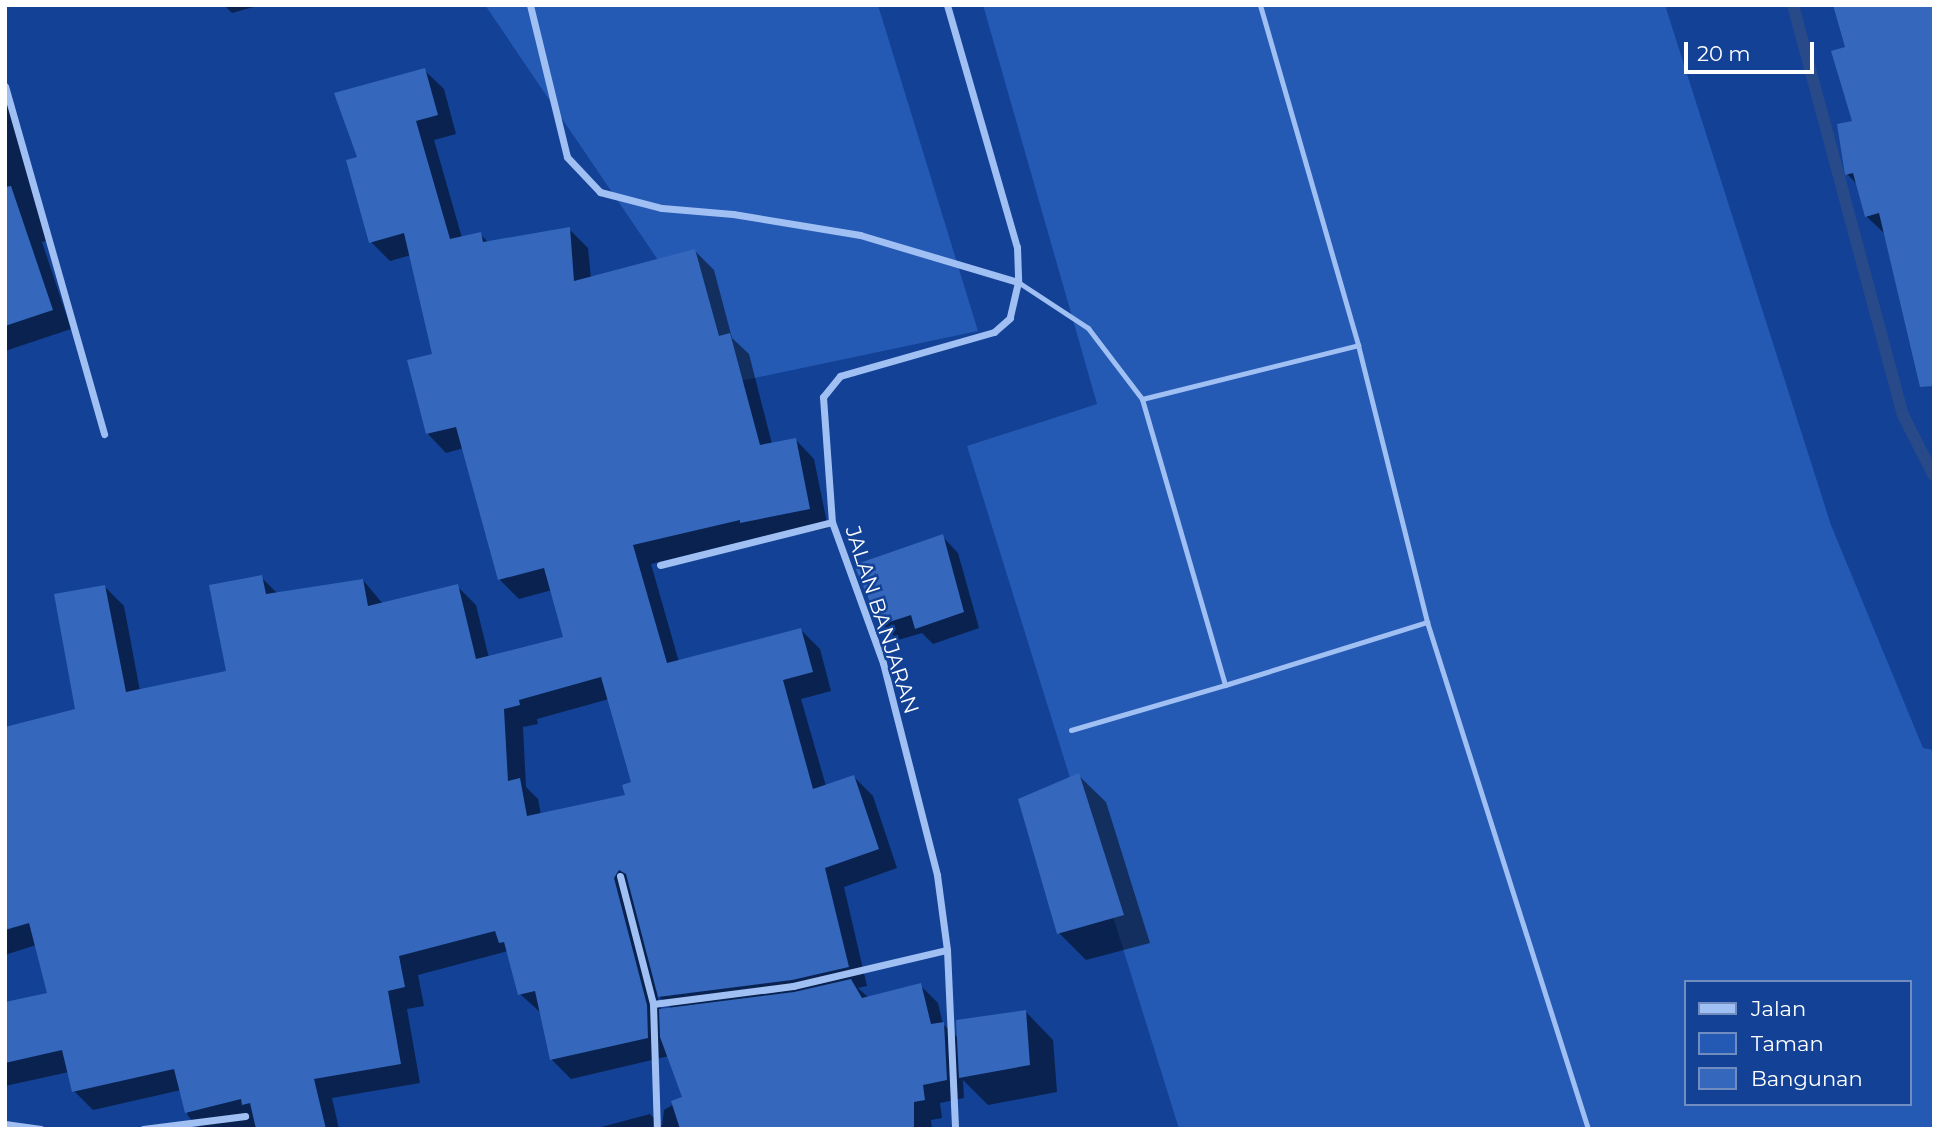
<!DOCTYPE html>
<html>
<head>
<meta charset="utf-8">
<style>
  body { margin:0 }
  #map { position:relative; width:1939px; height:1134px; overflow:hidden; background:#124195; font-family:Montserrat,sans-serif }
  div>[style] { position:absolute }
  [style*='--x'] { left:calc(var(--x)*1px); top:calc(var(--y)*1px); width:calc(var(--w)*1px); rotate:calc(var(--a)*1deg) }
  .green>* { inset:0; background:#2459b4 }
  .shadow>* { inset:0; background:#0007 }
  .stream>* { height:12px; margin:-6px; padding:0 6px; transform-origin:6px; border-radius:6px; background:#284a89 }
  .building>* { inset:0; background:#3567bc }
  .service>* { height:5px; margin:-2.5px; padding:0 2.5px; transform-origin:2.5px; border-radius:2.5px; background:#a0bff3 }
  .minor>* { height:7px; margin:-3.5px; padding:0 3.5px; transform-origin:3.5px; border-radius:3.5px; background:#a0bff3 }
  span { translate:-50% -50%; white-space:nowrap; text-align:center; line-height:1.15; -webkit-text-stroke:5px #124195; paint-order:stroke }
  .street-label { font-size:21px; color:#fff }
  .frame { position:absolute; inset:0; border:7px solid #fff; pointer-events:none }
  .legend { position:absolute; left:1684px; top:980px; width:228px; height:126px; box-sizing:border-box; background:#124195; border:2px solid #718dbf; margin:0; padding:9px 12px; list-style:none; font-size:21px; color:#fff }
  .legend li { display:flex; align-items:center; gap:14px; height:35px }
  .legend b { width:35px; border:2px solid #718dbf }
  .scale { position:absolute; left:1684px; top:42px; width:130px; height:32px; box-sizing:border-box; border:4px solid #fff; border-top:0; padding-left:9px; font-size:21px; line-height:24px; white-space:nowrap; color:#fff; -webkit-text-stroke:5px #124195; paint-order:stroke }
</style>
</head>
<body>
<div id="map">
  <div class="green">
    <i style="clip-path:polygon(485px 5px,878px 5px,978px 331px,740px 381px)"></i>
    <i style="clip-path:polygon(evenodd,983px 5px,1665px 5px,1831px 525px,1923px 748px,1934px 750px,1934px 1129px,1179px 1129px,967px 446px,1097px 404px,983px 5px,1685px 982px,1909px 982px,1909px 1104px,1685px 1104px,1685px 982px)"></i>
  </div>
  <div class="shadow">
    <i style="clip-path:polygon(224px 5px,260px 5px,232px 13px)"></i>
    <i style="clip-path:polygon(1934px 5px,1885px 234px,1866px 216px,1858px 185px,1847px 174px,1855px 123px,1847px 48px)"></i>
    <i style="clip-path:polygon(evenodd,424px 70px,444px 89px,456px 134px,434px 140px,462px 238px,480px 234px,489px 243px,569px 229px,588px 248px,591px 278px,695px 251px,714px 270px,732px 338px,749px 354px,772px 444px,795px 439px,814px 459px,828px 528px,761px 542px,758px 538px,651px 564px,679px 662px,801px 630px,820px 649px,831px 691px,801px 699px,826px 786px,854px 777px,873px 796px,897px 868px,844px 887px,867px 986px,858px 988px,869px 998px,920px 985px,938px 1003px,943px 1024px,959px 1039px,1026px 1012px,1053px 1040px,1057px 1092px,988px 1105px,963px 1080px,964px 1098px,940px 1103px,942px 1118px,931px 1120px,932px 1129px,594px 1129px,650px 1114px,662px 1126px,664px 1110px,684px 1098px,669px 1056px,571px 1079px,552px 1060px,541px 1013px,520px 994px,508px 951px,418px 975px,424px 1006px,407px 1009px,420px 1083px,332px 1098px,339px 1129px,200px 1129px,188px 1116px,181px 1090px,93px 1110px,74px 1091px,69px 1072px,5px 1086px,5px 1004px,49px 994px,36px 945px,5px 955px,5px 728px,78px 710px,105px 587px,124px 606px,140px 691px,228px 673px,261px 577px,278px 594px,363px 580px,383px 604px,457px 586px,476px 605px,489px 658px,566px 638px,552px 590px,519px 599px,499px 579px,464px 448px,446px 453px,427px 433px,434px 355px,411px 255px,390px 261px,371px 242px,359px 158px,424px 70px,609px 699px,633px 784px,628px 797px,541px 815px,538px 799px,526px 787px,523px 727px,538px 724px,537px 719px,609px 699px,424px 70px,657px 995px,667px 1004px,672px 1009px,662px 1011px,657px 995px)"></i>
    <i style="clip-path:polygon(5px 98px,51px 240px,42px 242px,71px 329px,5px 351px)"></i>
    <i style="clip-path:polygon(942px 536px,958px 553px,979px 628px,933px 644px,922px 633px,898px 640px,882px 624px)"></i>
    <i style="clip-path:polygon(1078px 775px,1106px 802px,1150px 943px,1086px 960px,1059px 933px)"></i>
  </div>
  <div class="stream">
    <i style="--x:1793;--y:5;--w:424;--a:75"></i>
    <i style="--x:1903;--y:415;--w:68;--a:63.1"></i>
  </div>
  <div class="building">
    <i style="clip-path:polygon(1833px 5px,1934px 5px,1934px 386px,1920px 387px,1879px 213px,1865px 217px,1853px 173px,1845px 175px,1837px 124px,1852px 121px,1831px 51px,1845px 47px)"></i>
    <i style="clip-path:polygon(evenodd,425px 68px,438px 115px,416px 121px,450px 239px,481px 232px,483px 242px,570px 227px,574px 281px,695px 249px,719px 336px,730px 333px,760px 445px,796px 438px,810px 509px,740px 523px,740px 520px,633px 545px,667px 663px,801px 628px,813px 672px,783px 680px,813px 789px,854px 775px,879px 849px,825px 868px,849px 967px,792px 980px,658px 997px,626px 874px,619px 870px,614px 878px,647px 1005px,648px 1038px,550px 1060px,535px 991px,518px 995px,504px 942px,499px 943px,495px 931px,399px 956px,405px 987px,388px 991px,401px 1064px,314px 1079px,326px 1129px,256px 1129px,250px 1103px,242px 1105px,241px 1099px,185px 1113px,174px 1069px,72px 1092px,62px 1050px,5px 1063px,5px 1002px,47px 993px,29px 923px,5px 930px,5px 727px,75px 709px,54px 594px,105px 585px,126px 692px,226px 671px,209px 585px,262px 575px,266px 594px,363px 579px,368px 606px,458px 584px,476px 659px,563px 637px,544px 568px,498px 580px,456px 427px,426px 434px,407px 360px,432px 354px,404px 233px,369px 243px,346px 160px,357px 157px,334px 93px,425px 68px,601px 677px,631px 782px,622px 785px,625px 795px,527px 816px,520px 778px,508px 781px,504px 709px,520px 705px,519px 700px,601px 677px)"></i>
    <i style="clip-path:polygon(11px 186px,53px 310px,5px 326px,5px 187px)"></i>
    <i style="clip-path:polygon(943px 534px,964px 612px,915px 629px,911px 615px,880px 625px,854px 565px)"></i>
    <i style="clip-path:polygon(1079px 773px,1124px 915px,1057px 934px,1018px 799px)"></i>
    <i style="clip-path:polygon(851px 979px,862px 998px,921px 983px,931px 1024px,944px 1022px,947px 1080px,923px 1085px,925px 1100px,914px 1102px,914px 1129px,680px 1129px,671px 1101px,682px 1097px,660px 1037px,659px 1009px,794px 992px)"></i>
    <i style="clip-path:polygon(1026px 1010px,1030px 1065px,959px 1078px,956px 1020px)"></i>
  </div>
  <div class="service">
    <i style="--x:1260;--y:5;--w:354;--a:73.9"></i>
    <i style="--x:1358;--y:345;--w:285;--a:76"></i>
    <i style="--x:1427;--y:622;--w:532;--a:72.38"></i>
    <i style="--x:1018;--y:282;--w:84;--a:33.3"></i>
    <i style="--x:1088;--y:328;--w:89;--a:52.7"></i>
    <i style="--x:1142;--y:399;--w:298;--a:73.8"></i>
    <i style="--x:1225;--y:685;--w:212;--a:-17.3"></i>
    <i style="--x:1142;--y:399;--w:223;--a:-14"></i>
    <i style="--x:1071;--y:730;--w:160;--a:-16.3"></i>
  </div>
  <div class="minor">
    <i style="--x:530;--y:5;--w:156;--a:76.3"></i>
    <i style="--x:567;--y:157;--w:48;--a:46.7"></i>
    <i style="--x:600;--y:192;--w:64;--a:14.5"></i>
    <i style="--x:662;--y:208;--w:71;--a:4.8"></i>
    <i style="--x:733;--y:214;--w:129;--a:9.4"></i>
    <i style="--x:860;--y:235;--w:165;--a:16.6"></i>
    <i style="--x:947;--y:5;--w:252;--a:73.9"></i>
    <i style="--x:1017;--y:247;--w:35;--a:88"></i>
    <i style="--x:1018;--y:282;--w:37;--a:103"></i>
    <i style="--x:1010;--y:318;--w:21;--a:139"></i>
    <i style="--x:994;--y:332;--w:160;--a:164.1"></i>
    <i style="--x:840;--y:376;--w:27;--a:129"></i>
    <i style="--x:823;--y:397;--w:125;--a:85.9"></i>
    <i style="--x:832;--y:522;--w:150;--a:70.1"></i>
    <i style="--x:883;--y:663;--w:219;--a:75.7"></i>
    <i style="--x:937;--y:875;--w:76;--a:82.4"></i>
    <i style="--x:947;--y:950;--w:179;--a:87.4"></i>
    <i style="--x:5;--y:86;--w:362;--a:74.1"></i>
    <i style="--x:660;--y:565;--w:177;--a:-14"></i>
    <i style="--x:620;--y:876;--w:132;--a:75.5"></i>
    <i style="--x:653;--y:1004;--w:125;--a:88.2"></i>
    <i style="--x:653;--y:1004;--w:141;--a:-7.3"></i>
    <i style="--x:793;--y:986;--w:158;--a:-13.2"></i>
    <i style="--x:5;--y:1124;--w:36;--a:8"></i>
    <i style="--x:143;--y:1129;--w:103;--a:-7.3"></i>
  </div>
  <div class="street-label">
    <span style="left:882px;top:620px;rotate:72deg">JALAN BANJARAN</span>
  </div>
  <div class="frame"></div>
  <ul class="legend">
  <li><b style="height:9px;background:#a0bff3"></b>Jalan</li>
  <li><b style="height:19px;background:#2459b4"></b>Taman</li>
  <li><b style="height:19px;background:#3567bc"></b>Bangunan</li>
  </ul>
  <div class="scale">20 m</div>
</div>
</body>
</html>
